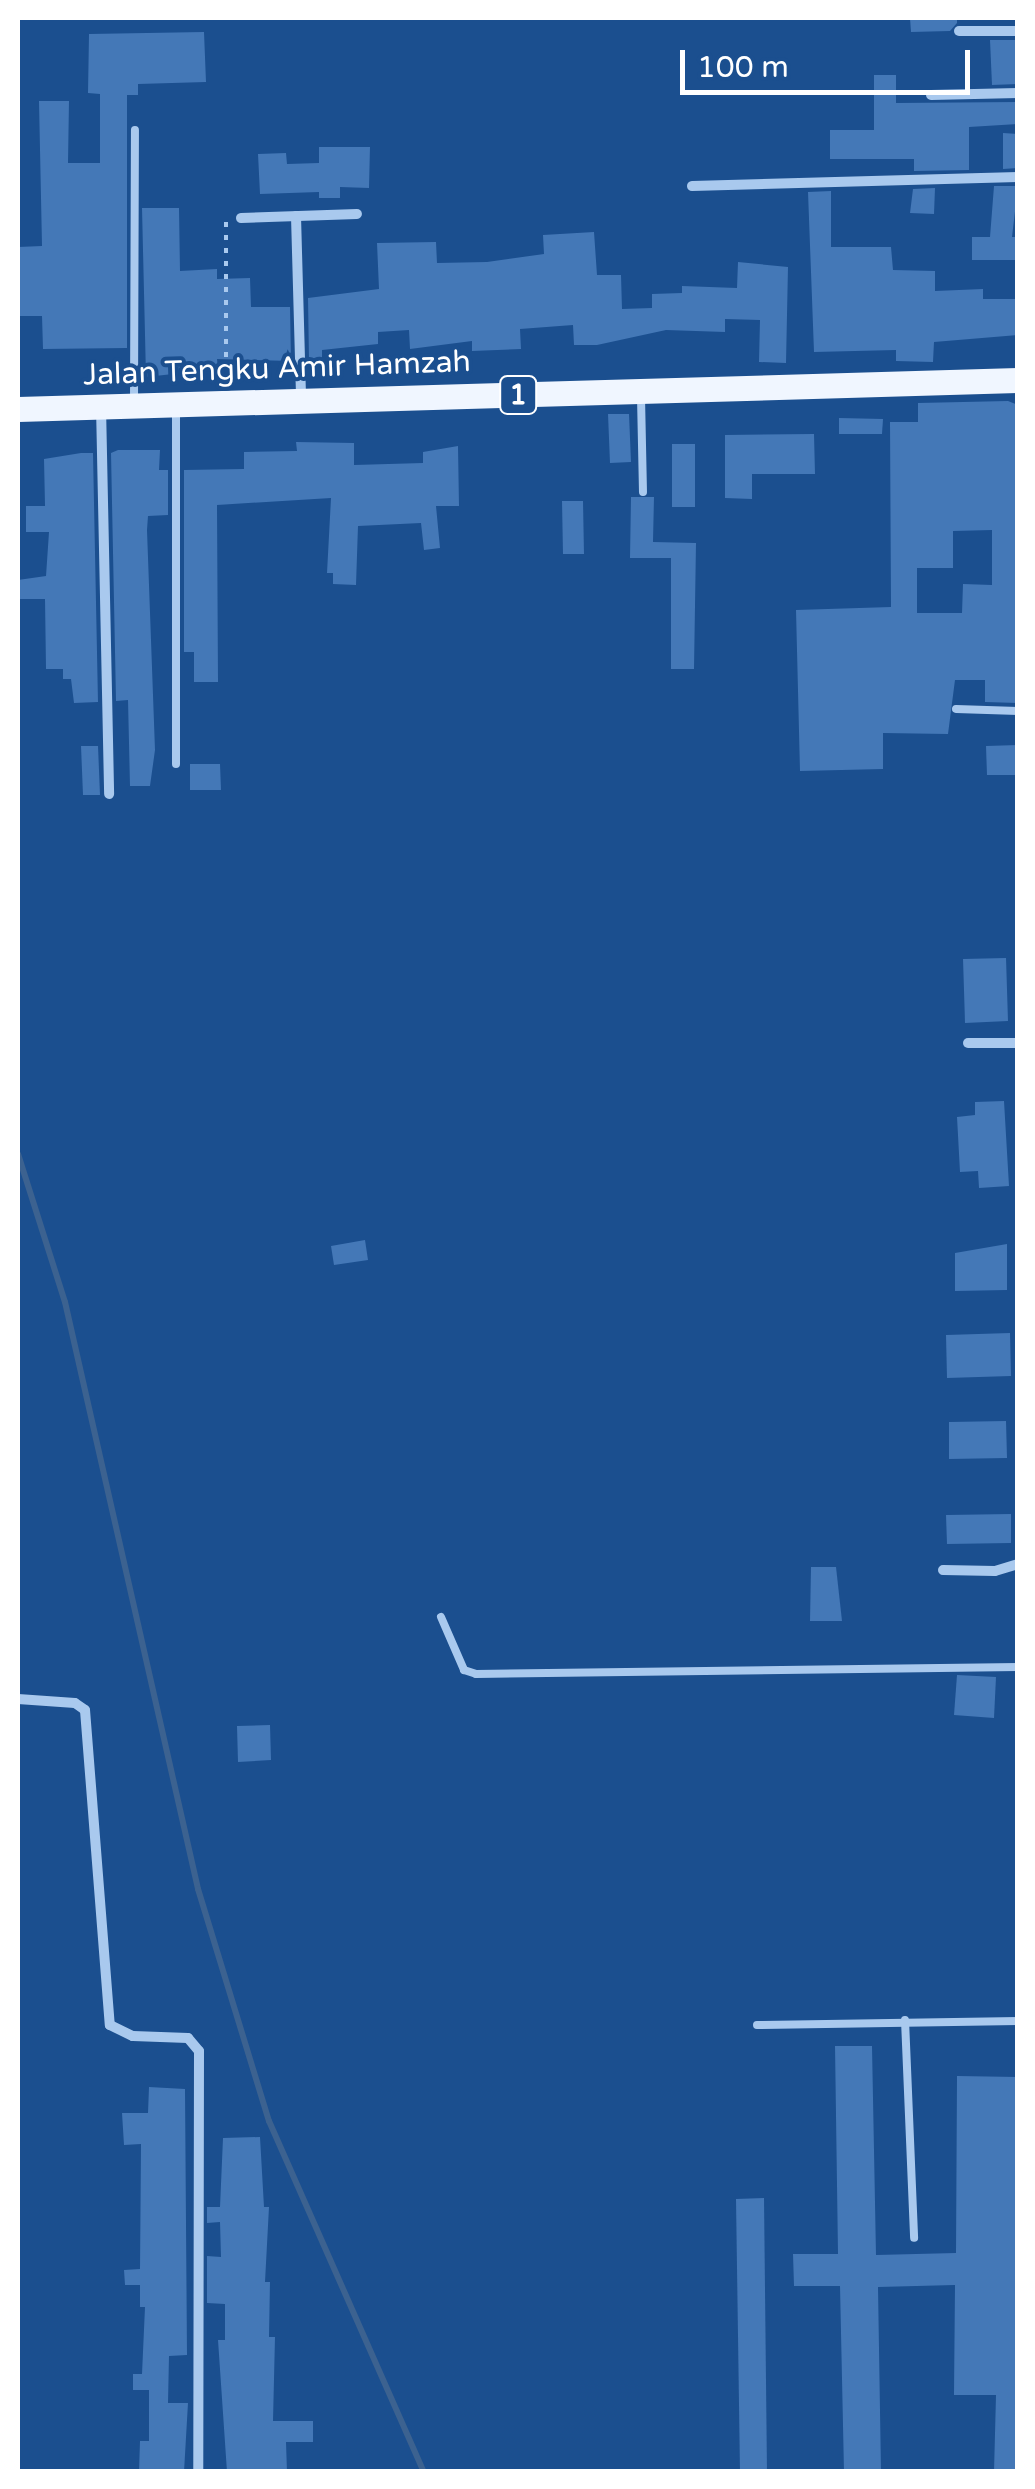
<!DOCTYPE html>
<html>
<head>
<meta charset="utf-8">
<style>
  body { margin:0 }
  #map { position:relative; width:1035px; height:2489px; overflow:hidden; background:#1b4f8f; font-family:"Varela Round",sans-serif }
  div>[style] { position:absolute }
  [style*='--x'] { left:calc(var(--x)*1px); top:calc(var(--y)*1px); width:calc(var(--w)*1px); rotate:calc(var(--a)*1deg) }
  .stream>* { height:6px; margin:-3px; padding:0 3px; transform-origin:3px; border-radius:3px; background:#3c6290 }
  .building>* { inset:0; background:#4478b7 }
  .path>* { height:4px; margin-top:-2px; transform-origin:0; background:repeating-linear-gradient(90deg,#a9c9ee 0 5px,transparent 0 13px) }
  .service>* { height:8px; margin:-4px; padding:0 4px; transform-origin:4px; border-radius:4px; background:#a9c9ee }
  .minor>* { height:10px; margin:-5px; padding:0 5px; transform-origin:5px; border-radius:5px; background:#a9c9ee }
  .primary>* { height:25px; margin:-12.5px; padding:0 12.5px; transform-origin:12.5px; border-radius:12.5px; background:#f0f6ff }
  span { translate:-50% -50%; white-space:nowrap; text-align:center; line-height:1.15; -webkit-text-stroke:8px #1b4f8f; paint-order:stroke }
  .shield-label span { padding:2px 8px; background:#1b4f8f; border:2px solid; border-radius:8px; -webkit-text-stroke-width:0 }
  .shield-label { font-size:28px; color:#fff; font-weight:700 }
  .street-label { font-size:30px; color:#fff }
  .frame { position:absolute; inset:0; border:20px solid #fff; pointer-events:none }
  .scale { position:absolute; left:680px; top:50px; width:290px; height:45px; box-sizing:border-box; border:5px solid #fff; border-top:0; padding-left:12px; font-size:30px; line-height:35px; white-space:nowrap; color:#fff; -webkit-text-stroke:8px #1b4f8f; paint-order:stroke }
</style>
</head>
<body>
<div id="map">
  <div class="stream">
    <i style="--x:18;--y:1154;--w:155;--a:72.4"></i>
    <i style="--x:65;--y:1302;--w:602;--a:77.23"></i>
    <i style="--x:198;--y:1889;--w:243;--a:73"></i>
    <i style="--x:269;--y:2121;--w:384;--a:66.2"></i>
  </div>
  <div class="building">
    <i style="clip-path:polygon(910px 18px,957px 18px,957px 23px,950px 31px,911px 32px)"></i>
    <i style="clip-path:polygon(204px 32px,206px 82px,138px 84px,138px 95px,127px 95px,127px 348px,43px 349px,42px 316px,18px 316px,18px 247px,42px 246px,39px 101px,69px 101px,68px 163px,100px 163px,100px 94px,88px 93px,89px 34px)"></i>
    <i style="clip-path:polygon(990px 40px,1018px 40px,1018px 84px,992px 85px)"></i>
    <i style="clip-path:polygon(874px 75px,896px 75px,896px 103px,1018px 102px,1018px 124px,969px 127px,969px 170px,914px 171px,914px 159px,830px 159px,830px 130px,874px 130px)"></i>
    <i style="clip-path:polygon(1003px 133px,1018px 134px,1018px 168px,1003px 169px)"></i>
    <i style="clip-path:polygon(319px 147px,370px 147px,369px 188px,340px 187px,340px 198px,319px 198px,319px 192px,260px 194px,258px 154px,286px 153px,287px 164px,319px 163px)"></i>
    <i style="clip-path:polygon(994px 186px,1018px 186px,1012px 237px,1018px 237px,1018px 260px,972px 260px,972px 237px,990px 237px)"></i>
    <i style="clip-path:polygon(935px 188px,934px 214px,910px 213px,913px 189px)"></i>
    <i style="clip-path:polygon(831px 191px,831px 247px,891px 247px,893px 270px,935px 271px,935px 291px,983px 289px,983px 299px,1018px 299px,1018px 335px,934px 342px,933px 362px,896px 361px,896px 350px,814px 352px,808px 192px)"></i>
    <i style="clip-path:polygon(142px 208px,179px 208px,180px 271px,217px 269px,217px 279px,250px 278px,251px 307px,290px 307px,291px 361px,217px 359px,218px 369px,146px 377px)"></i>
    <i style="clip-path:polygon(594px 232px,597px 275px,621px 275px,622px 309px,652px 308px,652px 294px,682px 293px,682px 286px,737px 288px,738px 262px,788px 267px,786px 363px,759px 362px,760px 320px,725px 319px,725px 332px,666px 330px,597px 345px,574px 345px,573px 325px,520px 329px,521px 349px,472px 351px,472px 341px,410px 349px,409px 330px,378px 332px,378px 344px,322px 350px,322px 361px,309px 361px,308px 298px,379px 289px,377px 243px,436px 242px,437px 263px,487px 262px,544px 254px,543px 235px)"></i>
    <i style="clip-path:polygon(evenodd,1008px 401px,1018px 405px,1018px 703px,985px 702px,985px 680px,955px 680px,948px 734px,883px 733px,883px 769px,800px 771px,796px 610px,891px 607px,890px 422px,918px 422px,918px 403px,1008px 401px,992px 530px,992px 585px,963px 584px,962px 613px,917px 613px,917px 568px,953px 568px,953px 531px,992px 530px)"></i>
    <i style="clip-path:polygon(608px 414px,629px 414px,631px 462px,610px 463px)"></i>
    <i style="clip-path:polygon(839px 418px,883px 419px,882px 434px,839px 434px)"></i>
    <i style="clip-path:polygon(814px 434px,815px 474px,752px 474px,752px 499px,725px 498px,725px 435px)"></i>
    <i style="clip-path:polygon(296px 442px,354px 443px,354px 465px,423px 463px,423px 452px,458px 446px,459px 506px,436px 506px,440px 548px,424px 550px,421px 523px,358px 526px,356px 585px,333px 584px,333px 573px,327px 573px,331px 498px,217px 505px,218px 682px,194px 682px,194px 652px,184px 652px,184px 470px,244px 469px,244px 452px,297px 451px)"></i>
    <i style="clip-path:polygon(672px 444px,695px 444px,695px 507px,672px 507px)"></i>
    <i style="clip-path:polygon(118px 450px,160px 450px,159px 470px,168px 470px,168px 515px,148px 516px,147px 530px,155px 750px,150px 786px,130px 786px,128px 700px,116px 701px,111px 453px)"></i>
    <i style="clip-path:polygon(81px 453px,93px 453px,98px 702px,74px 703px,71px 679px,63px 679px,63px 669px,46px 669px,45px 599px,18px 599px,18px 580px,46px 576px,49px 532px,26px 532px,26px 506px,45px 506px,44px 459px)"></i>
    <i style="clip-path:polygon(631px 497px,654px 497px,653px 542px,696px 543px,694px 669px,671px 669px,671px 558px,630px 558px)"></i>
    <i style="clip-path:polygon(562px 501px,583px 501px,584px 554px,563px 554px)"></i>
    <i style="clip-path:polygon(1018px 745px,1018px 775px,987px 775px,986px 746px)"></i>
    <i style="clip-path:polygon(81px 746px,98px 746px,100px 795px,83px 795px)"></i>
    <i style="clip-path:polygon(190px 764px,220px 764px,221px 790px,190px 790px)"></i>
    <i style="clip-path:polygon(1006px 958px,1008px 1021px,965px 1023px,963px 959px)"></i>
    <i style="clip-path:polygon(1004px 1101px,1009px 1186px,979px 1188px,978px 1171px,960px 1172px,957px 1117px,975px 1115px,975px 1102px)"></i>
    <i style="clip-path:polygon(365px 1240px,368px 1260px,334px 1265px,331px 1246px)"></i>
    <i style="clip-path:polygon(1007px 1244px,1007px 1290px,955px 1291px,955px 1253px)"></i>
    <i style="clip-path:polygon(1010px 1333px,1011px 1376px,947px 1378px,946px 1335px)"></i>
    <i style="clip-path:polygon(1006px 1421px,1007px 1458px,949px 1459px,949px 1422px)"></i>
    <i style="clip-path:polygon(1011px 1514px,1011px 1543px,947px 1544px,946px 1515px)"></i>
    <i style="clip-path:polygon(811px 1567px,836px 1567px,842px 1621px,810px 1621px)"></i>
    <i style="clip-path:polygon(957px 1675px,996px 1677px,994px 1718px,954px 1715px)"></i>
    <i style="clip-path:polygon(270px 1725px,271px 1760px,238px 1762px,237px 1726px)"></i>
    <i style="clip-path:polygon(835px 2046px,872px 2046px,876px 2255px,956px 2253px,957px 2076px,1018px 2077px,1018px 2472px,994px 2472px,996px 2395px,954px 2395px,955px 2285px,878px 2287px,881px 2472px,844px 2472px,840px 2286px,794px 2286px,793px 2254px,838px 2254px)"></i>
    <i style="clip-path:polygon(149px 2087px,185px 2089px,187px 2355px,169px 2356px,168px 2403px,188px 2403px,184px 2472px,139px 2472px,140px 2441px,149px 2441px,149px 2390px,133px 2390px,133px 2374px,142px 2374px,145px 2307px,140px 2307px,140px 2285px,125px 2285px,124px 2270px,140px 2269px,141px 2144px,124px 2145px,122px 2113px,148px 2113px)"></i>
    <i style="clip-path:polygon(260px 2137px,264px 2207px,269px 2207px,265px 2282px,270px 2282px,269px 2337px,275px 2337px,273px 2421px,313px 2421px,313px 2442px,286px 2442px,287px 2472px,227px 2472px,218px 2340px,225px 2340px,225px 2304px,207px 2303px,207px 2256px,221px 2257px,220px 2222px,207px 2223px,207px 2207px,220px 2207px,223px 2138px)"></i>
    <i style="clip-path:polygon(764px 2198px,767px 2472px,740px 2472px,736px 2199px)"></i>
  </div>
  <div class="path">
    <i style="--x:226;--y:383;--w:161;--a:-90"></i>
  </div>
  <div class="service">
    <i style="--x:641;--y:397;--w:95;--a:88.8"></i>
    <i style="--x:134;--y:401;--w:271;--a:-89.8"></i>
    <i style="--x:176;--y:408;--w:356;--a:90"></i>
    <i style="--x:956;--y:709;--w:62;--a:1.8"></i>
    <i style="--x:441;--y:1617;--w:58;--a:66.5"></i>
    <i style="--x:464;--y:1670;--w:13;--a:18"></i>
    <i style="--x:476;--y:1674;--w:542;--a:-0.74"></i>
    <i style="--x:905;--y:2020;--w:218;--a:87.6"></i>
    <i style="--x:757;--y:2025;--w:261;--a:-0.9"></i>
  </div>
  <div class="minor">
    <i style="--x:959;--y:31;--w:59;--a:0"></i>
    <i style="--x:931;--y:95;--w:87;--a:-1.3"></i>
    <i style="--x:692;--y:186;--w:326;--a:-1.6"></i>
    <i style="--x:296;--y:216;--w:184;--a:88.4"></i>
    <i style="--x:241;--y:218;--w:116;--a:-2"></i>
    <i style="--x:101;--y:406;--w:388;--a:88.8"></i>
    <i style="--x:968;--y:1043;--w:50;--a:0"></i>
    <i style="--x:943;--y:1570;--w:52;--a:1.1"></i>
    <i style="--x:995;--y:1571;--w:24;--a:-17"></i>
    <i style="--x:18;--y:1699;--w:57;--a:4"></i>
    <i style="--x:75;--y:1703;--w:12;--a:35"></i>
    <i style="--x:85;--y:1710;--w:316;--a:85.5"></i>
    <i style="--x:110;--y:2025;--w:25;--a:26"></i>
    <i style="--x:133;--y:2036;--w:55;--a:2.1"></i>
    <i style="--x:188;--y:2038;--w:17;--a:50"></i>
    <i style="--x:199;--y:2051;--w:421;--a:90.1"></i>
  </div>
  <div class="primary">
    <i style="--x:18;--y:409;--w:1000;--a:-1.66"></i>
  </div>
  <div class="shield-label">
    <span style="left:518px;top:395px">1</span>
  </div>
  <div class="street-label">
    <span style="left:277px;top:369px;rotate:-2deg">Jalan Tengku Amir Hamzah</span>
  </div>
  <div class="frame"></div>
  <div class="scale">100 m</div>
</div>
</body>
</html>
